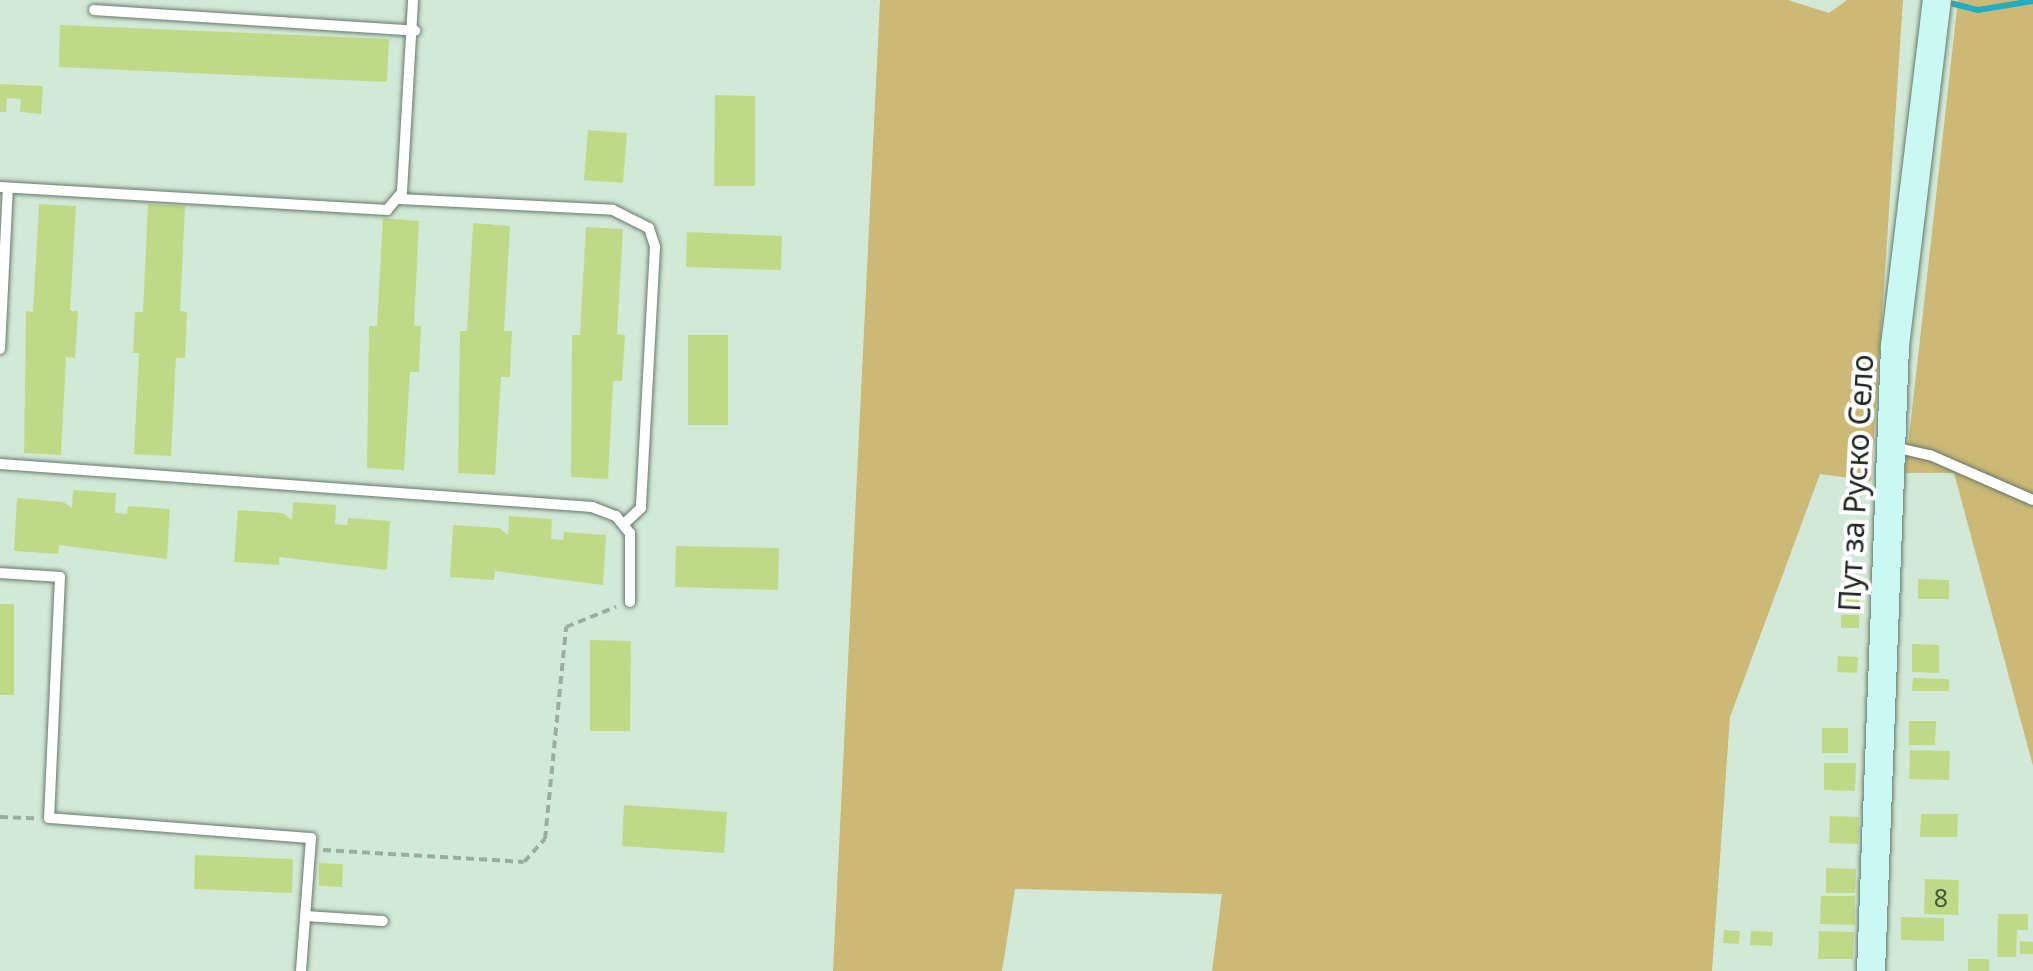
<!DOCTYPE html>
<html>
<head>
<meta charset="utf-8">
<style>
  body { margin:0 }
  #map { position:relative; width:2033px; height:971px; overflow:hidden; background:#d3e9d7; font-family:"Noto Sans",sans-serif }
  div>[style] { position:absolute }
  [style*='--x'] { left:calc(var(--x)*1px); top:calc(var(--y)*1px); width:calc(var(--w)*1px); rotate:calc(var(--a)*1deg) }
  .green>* { inset:0; background:#cbb975 }
  .stream>* { height:6px; margin:-3px; padding:0 3px; transform-origin:3px; border-radius:3px; background:#23aebf }
  .building>* { inset:0; background:#bfda86 }
  .path>* { height:4px; margin-top:-2px; transform-origin:0; background:repeating-linear-gradient(90deg,#9bad9f 0 8px,transparent 0 13px) }
  .roads { filter:drop-shadow(0 0 2px #657969) drop-shadow(0 0 2px #657969) }
  .service>* { height:10px; margin:-5px; padding:0 5px; transform-origin:5px; border-radius:5px; background:#fff }
  .secondary>* { height:28px; margin:-14px; padding:0 14px; transform-origin:14px; border-radius:14px; background:#c9f9f2 }
  span { translate:-50% -50%; white-space:nowrap; text-align:center; line-height:1.15; -webkit-text-stroke:8px #fff; paint-order:stroke }
  .number-label { font-size:25px; color:#48543a }
  .number-label span { -webkit-text-stroke-width:0 }
  .street-label { font-size:30px; color:#202821 }
</style>
</head>
<body>
<div id="map">
  <div class="green">
    <i style="clip-path:polygon(880px 0,1788px 0,1829px 13px,1847px 0,1903px 0,1871px 481px,1820px 474px,1730px 717px,1712px 971px,1212px 971px,1222px 894px,1015px 889px,1002px 971px,833px 971px)"></i>
    <i style="clip-path:polygon(1958px 0,2033px 0,2033px 766px,1954px 473px,1905px 473px)"></i>
  </div>
  <div class="stream">
    <i style="--x:1954;--y:4;--w:25;--a:14"></i>
    <i style="--x:1978;--y:10;--w:56;--a:-9.3"></i>
  </div>
  <div class="building">
    <i style="clip-path:polygon(60px 25px,389px 39px,387px 82px,59px 67px)"></i>
    <i style="clip-path:polygon(0 84px,43px 86px,41px 114px,20px 112px,21px 99px,7px 98px,6px 112px,0 112px)"></i>
    <i style="clip-path:polygon(715px 95px,755px 96px,755px 186px,714px 186px)"></i>
    <i style="clip-path:polygon(588px 130px,627px 133px,623px 183px,584px 180px)"></i>
    <i style="clip-path:polygon(39px 204px,76px 206px,70px 311px,78px 311px,75px 358px,66px 357px,61px 455px,24px 453px,26px 311px,33px 312px)"></i>
    <i style="clip-path:polygon(148px 204px,185px 206px,180px 311px,187px 312px,185px 358px,176px 358px,171px 456px,134px 454px,139px 353px,133px 353px,135px 312px,143px 312px)"></i>
    <i style="clip-path:polygon(383px 218px,419px 221px,414px 326px,421px 326px,419px 372px,410px 372px,404px 470px,367px 468px,369px 326px,377px 326px)"></i>
    <i style="clip-path:polygon(473px 223px,510px 226px,504px 331px,512px 331px,510px 377px,501px 377px,495px 475px,458px 473px,460px 331px,467px 331px)"></i>
    <i style="clip-path:polygon(586px 227px,623px 229px,617px 334px,625px 335px,622px 381px,613px 381px,608px 479px,571px 477px,572px 335px,580px 335px)"></i>
    <i style="clip-path:polygon(687px 232px,782px 236px,781px 270px,686px 267px)"></i>
    <i style="clip-path:polygon(688px 335px,728px 335px,728px 425px,688px 425px)"></i>
    <i style="clip-path:polygon(73px 490px,116px 493px,115px 513px,127px 514px,128px 506px,170px 509px,167px 559px,59px 545px,58px 554px,14px 551px,17px 498px,63px 502px,72px 508px)"></i>
    <i style="clip-path:polygon(293px 502px,336px 505px,335px 524px,347px 525px,348px 518px,390px 521px,387px 570px,279px 557px,279px 565px,234px 562px,238px 510px,283px 513px,292px 520px)"></i>
    <i style="clip-path:polygon(509px 516px,552px 519px,551px 539px,563px 540px,564px 532px,606px 535px,603px 585px,495px 571px,494px 580px,450px 577px,453px 525px,499px 528px,508px 535px)"></i>
    <i style="clip-path:polygon(676px 546px,779px 548px,778px 590px,675px 587px)"></i>
    <i style="clip-path:polygon(1918px 579px,1949px 580px,1949px 599px,1918px 599px)"></i>
    <i style="clip-path:polygon(1841px 591px,1860px 591px,1859px 607px,1841px 606px)"></i>
    <i style="clip-path:polygon(0 604px,14px 604px,14px 695px,0 695px)"></i>
    <i style="clip-path:polygon(1841px 615px,1859px 615px,1859px 628px,1841px 628px)"></i>
    <i style="clip-path:polygon(590px 640px,631px 641px,630px 731px,590px 731px)"></i>
    <i style="clip-path:polygon(1912px 644px,1939px 645px,1939px 673px,1912px 672px)"></i>
    <i style="clip-path:polygon(1838px 656px,1858px 657px,1857px 673px,1837px 672px)"></i>
    <i style="clip-path:polygon(1913px 678px,1949px 679px,1949px 691px,1912px 691px)"></i>
    <i style="clip-path:polygon(1909px 721px,1936px 721px,1935px 745px,1909px 745px)"></i>
    <i style="clip-path:polygon(1822px 728px,1848px 728px,1848px 753px,1822px 753px)"></i>
    <i style="clip-path:polygon(1910px 750px,1950px 751px,1949px 780px,1909px 779px)"></i>
    <i style="clip-path:polygon(1824px 763px,1856px 763px,1855px 791px,1824px 790px)"></i>
    <i style="clip-path:polygon(624px 805px,727px 812px,724px 853px,622px 846px)"></i>
    <i style="clip-path:polygon(1921px 814px,1958px 814px,1957px 837px,1920px 837px)"></i>
    <i style="clip-path:polygon(1830px 816px,1859px 817px,1858px 844px,1829px 843px)"></i>
    <i style="clip-path:polygon(195px 855px,293px 859px,292px 893px,194px 889px)"></i>
    <i style="clip-path:polygon(319px 863px,343px 864px,342px 887px,319px 886px)"></i>
    <i style="clip-path:polygon(1826px 868px,1856px 869px,1855px 893px,1826px 893px)"></i>
    <i style="clip-path:polygon(1925px 879px,1959px 880px,1958px 915px,1924px 914px)"></i>
    <i style="clip-path:polygon(1821px 896px,1855px 896px,1855px 925px,1820px 924px)"></i>
    <i style="clip-path:polygon(1998px 914px,2028px 914px,2028px 930px,2017px 930px,2016px 957px,1997px 957px)"></i>
    <i style="clip-path:polygon(1901px 917px,1944px 918px,1944px 941px,1901px 940px)"></i>
    <i style="clip-path:polygon(1724px 930px,1740px 931px,1739px 944px,1723px 943px)"></i>
    <i style="clip-path:polygon(1751px 931px,1773px 932px,1772px 946px,1750px 945px)"></i>
    <i style="clip-path:polygon(1819px 931px,1854px 932px,1853px 959px,1818px 959px)"></i>
    <i style="clip-path:polygon(2020px 941px,2033px 942px,2033px 954px,2020px 954px)"></i>
    <i style="clip-path:polygon(1968px 959px,1989px 959px,1989px 971px,1968px 971px)"></i>
  </div>
  <div class="path">
    <i style="--x:0;--y:817;--w:34;--a:2"></i>
    <i style="--x:323;--y:850;--w:201;--a:3.4"></i>
    <i style="--x:524;--y:862;--w:31;--a:-48"></i>
    <i style="--x:545;--y:839;--w:213;--a:-84.3"></i>
    <i style="--x:566;--y:627;--w:54;--a:-21.8"></i>
  </div>
  <div class="roads">
    <div class="service">
      <i style="--x:94;--y:10;--w:322;--a:3.7"></i>
      <i style="--x:0;--y:187;--w:388;--a:3.4"></i>
      <i style="--x:387;--y:210;--w:23;--a:-50"></i>
      <i style="--x:402;--y:192;--w:192;--a:-86.7"></i>
      <i style="--x:399;--y:199;--w:214;--a:2.9"></i>
      <i style="--x:613;--y:210;--w:40;--a:26.6"></i>
      <i style="--x:649;--y:228;--w:20;--a:72"></i>
      <i style="--x:655;--y:247;--w:261;--a:93.1"></i>
      <i style="--x:641;--y:508;--w:22;--a:137"></i>
      <i style="--x:0;--y:349;--w:161;--a:-87.2"></i>
      <i style="--x:1894;--y:447;--w:37;--a:13"></i>
      <i style="--x:1930;--y:455;--w:112;--a:23.6"></i>
      <i style="--x:0;--y:464;--w:594;--a:4.15"></i>
      <i style="--x:592;--y:507;--w:26;--a:21"></i>
      <i style="--x:616;--y:516;--w:22;--a:51"></i>
      <i style="--x:630;--y:533;--w:69;--a:90"></i>
      <i style="--x:0;--y:573;--w:60;--a:3.8"></i>
      <i style="--x:60;--y:577;--w:241;--a:92.6"></i>
      <i style="--x:49;--y:818;--w:263;--a:4.4"></i>
      <i style="--x:311;--y:838;--w:133;--a:94.3"></i>
      <i style="--x:305;--y:916;--w:78;--a:3.7"></i>
    </div>
    <div class="secondary">
      <i style="--x:1871;--y:971;--w:625;--a:-87.8"></i>
      <i style="--x:1895;--y:346;--w:349;--a:-83.1"></i>
    </div>
  </div>
  <div class="number-label">
    <span style="left:1941px;top:897px">8</span>
  </div>
  <div class="street-label">
    <span style="left:1856px;top:483px;rotate:-87deg">Пут за Руско Село</span>
  </div>
</div>
</body>
</html>
